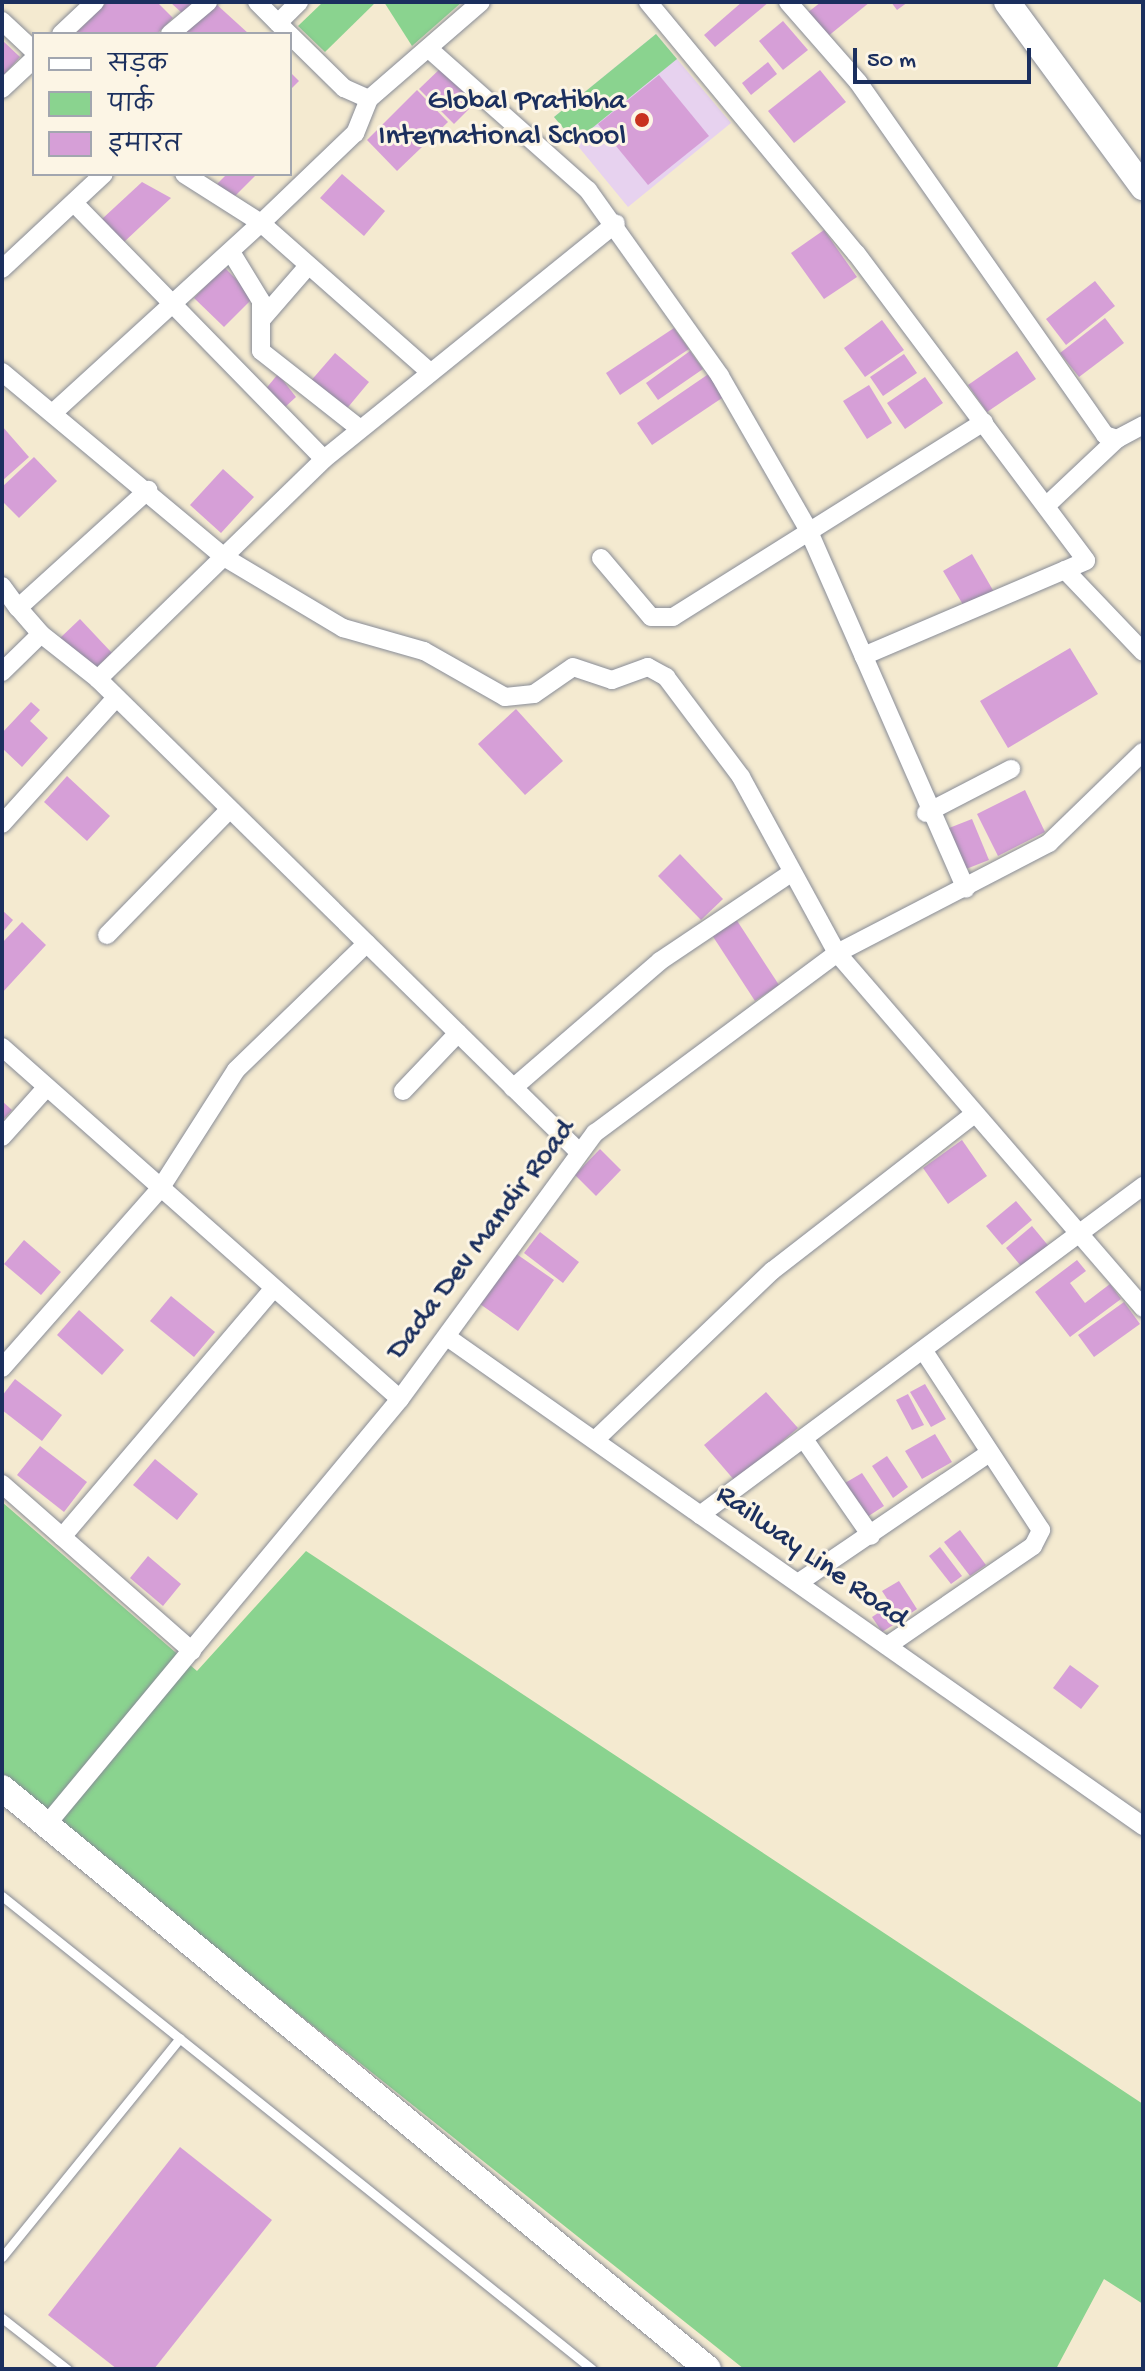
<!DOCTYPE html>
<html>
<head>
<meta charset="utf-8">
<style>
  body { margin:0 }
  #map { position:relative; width:1145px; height:2371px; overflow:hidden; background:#f4ead0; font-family:"Gochi Hand","Playpen Sans Deva",sans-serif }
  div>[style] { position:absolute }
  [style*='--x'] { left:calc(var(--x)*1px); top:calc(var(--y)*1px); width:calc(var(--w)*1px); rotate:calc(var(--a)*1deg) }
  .built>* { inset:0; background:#e7d2ef }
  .green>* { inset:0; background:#8ad38f }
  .building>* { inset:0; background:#d69fd7 }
  .roads { filter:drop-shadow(0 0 2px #888c97) drop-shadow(0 0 2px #888c97) }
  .lane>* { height:9px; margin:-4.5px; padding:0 4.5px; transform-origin:4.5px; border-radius:4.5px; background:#fff }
  .street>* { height:18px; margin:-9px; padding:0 9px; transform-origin:9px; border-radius:9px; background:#fff }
  .secondary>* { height:26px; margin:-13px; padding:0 13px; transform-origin:13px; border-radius:13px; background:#fff }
  .dots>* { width:22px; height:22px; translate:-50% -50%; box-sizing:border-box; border:4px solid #fcf5e5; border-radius:50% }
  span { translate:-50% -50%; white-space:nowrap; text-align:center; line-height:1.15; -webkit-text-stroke:6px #fcf5e5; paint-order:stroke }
  .poi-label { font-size:30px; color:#1b2f5e }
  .right { translate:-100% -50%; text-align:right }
  .street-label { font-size:30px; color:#1b2f5e }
  .frame { position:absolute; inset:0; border:4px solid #1b2f5e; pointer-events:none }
  .legend { position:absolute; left:32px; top:32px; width:260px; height:144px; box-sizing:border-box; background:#fcf5e5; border:2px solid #a2a6af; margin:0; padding:10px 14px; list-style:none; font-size:24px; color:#1b2f5e }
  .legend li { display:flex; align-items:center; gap:16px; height:40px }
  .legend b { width:40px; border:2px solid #a2a6af }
  .scale { position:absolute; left:853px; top:48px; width:178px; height:36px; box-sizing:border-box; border:4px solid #1b2f5e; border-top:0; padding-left:10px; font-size:24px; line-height:28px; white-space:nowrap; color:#1b2f5e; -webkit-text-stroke:6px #fcf5e5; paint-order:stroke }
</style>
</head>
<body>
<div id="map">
  <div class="built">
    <i style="clip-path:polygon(656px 34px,731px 123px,628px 207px,554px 117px)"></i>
  </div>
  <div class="green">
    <i style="clip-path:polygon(323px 2px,376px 2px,325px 52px,298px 26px)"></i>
    <i style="clip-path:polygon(384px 2px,462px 2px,412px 46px)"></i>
    <i style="clip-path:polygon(656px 34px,677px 59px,575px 142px,554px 117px)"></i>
    <i style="clip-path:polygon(2px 1502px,197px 1671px,306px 1551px,1143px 2104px,1143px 2304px,1104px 2279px,1056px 2369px,744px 2369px,2px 1778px)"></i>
  </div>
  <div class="building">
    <i style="clip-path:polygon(107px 2px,157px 2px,173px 18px,157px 34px,75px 34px)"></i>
    <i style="clip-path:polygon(170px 2px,194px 2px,182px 13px)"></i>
    <i style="clip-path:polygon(742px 2px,769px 2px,715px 47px,704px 35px)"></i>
    <i style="clip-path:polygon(821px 2px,870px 2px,827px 37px,807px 13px)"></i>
    <i style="clip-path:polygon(891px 2px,908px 2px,897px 10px)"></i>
    <i style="clip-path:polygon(215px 3px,249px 34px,179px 34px)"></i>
    <i style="clip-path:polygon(783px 21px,808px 50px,783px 70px,759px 41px)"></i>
    <i style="clip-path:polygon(2px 40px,20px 57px,2px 77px)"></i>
    <i style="clip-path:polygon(768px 62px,777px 74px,751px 95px,742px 83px)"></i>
    <i style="clip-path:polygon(445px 64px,479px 99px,454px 124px,419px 89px)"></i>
    <i style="clip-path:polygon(820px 70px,846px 102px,794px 143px,768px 111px)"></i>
    <i style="clip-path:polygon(290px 72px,299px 81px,290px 90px)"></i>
    <i style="clip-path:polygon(659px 75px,709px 136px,648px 185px,598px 124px)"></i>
    <i style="clip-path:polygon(417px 90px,448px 122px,397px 171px,367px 140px)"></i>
    <i style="clip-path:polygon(227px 174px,257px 174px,232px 199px,217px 184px)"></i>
    <i style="clip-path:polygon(342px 174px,385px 211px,364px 236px,320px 198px)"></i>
    <i style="clip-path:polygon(142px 182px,171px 198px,124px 242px,102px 219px)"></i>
    <i style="clip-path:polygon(824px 230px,857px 277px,824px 299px,791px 253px)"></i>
    <i style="clip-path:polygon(224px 267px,254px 297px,224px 327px,194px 298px)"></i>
    <i style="clip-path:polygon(1095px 281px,1115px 306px,1066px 345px,1046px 319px)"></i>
    <i style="clip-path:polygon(1105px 318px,1124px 343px,1079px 377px,1060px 353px)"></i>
    <i style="clip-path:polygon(882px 320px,904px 350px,865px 377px,844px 348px)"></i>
    <i style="clip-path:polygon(674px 328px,689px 349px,620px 395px,606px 373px)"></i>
    <i style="clip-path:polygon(690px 351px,703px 369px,658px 400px,646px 383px)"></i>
    <i style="clip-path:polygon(1017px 351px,1036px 379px,987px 412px,968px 385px)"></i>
    <i style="clip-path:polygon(335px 353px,369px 382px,344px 412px,309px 383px)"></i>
    <i style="clip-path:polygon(904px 354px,917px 373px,883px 396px,870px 377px)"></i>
    <i style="clip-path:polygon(710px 373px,725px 396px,652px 445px,637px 423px)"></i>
    <i style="clip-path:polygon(278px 374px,296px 397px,284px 408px,264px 391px)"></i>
    <i style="clip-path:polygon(925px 377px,943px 403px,905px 429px,887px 403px)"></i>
    <i style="clip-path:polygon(869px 385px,892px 423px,867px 439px,843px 401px)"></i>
    <i style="clip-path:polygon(2px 426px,29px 457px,2px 481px)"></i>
    <i style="clip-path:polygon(34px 457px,57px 481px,19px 518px,2px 501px,2px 487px)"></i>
    <i style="clip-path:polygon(223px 469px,254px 497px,221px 533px,190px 505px)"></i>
    <i style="clip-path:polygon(972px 554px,994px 592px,965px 608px,943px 571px)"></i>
    <i style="clip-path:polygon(80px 619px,112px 653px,90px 673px,59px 639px)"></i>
    <i style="clip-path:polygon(1070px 648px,1098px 694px,1008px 748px,980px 701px)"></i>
    <i style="clip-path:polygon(31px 702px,40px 710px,30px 721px,48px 738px,22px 767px,2px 748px,2px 733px)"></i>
    <i style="clip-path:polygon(516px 709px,563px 761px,525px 795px,478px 744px)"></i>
    <i style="clip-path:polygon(67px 776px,110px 816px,87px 841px,44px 802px)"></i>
    <i style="clip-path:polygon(1025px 790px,1045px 832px,998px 856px,977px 814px)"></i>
    <i style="clip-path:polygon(972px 819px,989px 860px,961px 871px,944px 830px)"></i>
    <i style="clip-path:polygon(680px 854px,723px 899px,701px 920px,658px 876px)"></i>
    <i style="clip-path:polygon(2px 910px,13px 920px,2px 933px)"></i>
    <i style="clip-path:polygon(734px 916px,779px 985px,755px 1001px,710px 932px)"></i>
    <i style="clip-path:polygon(22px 922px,46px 945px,2px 993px,2px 943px)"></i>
    <i style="clip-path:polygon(2px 1101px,12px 1110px,2px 1121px)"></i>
    <i style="clip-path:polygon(962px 1140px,987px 1176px,948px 1204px,923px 1168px)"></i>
    <i style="clip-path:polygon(600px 1149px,621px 1170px,596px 1196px,575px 1175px)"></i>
    <i style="clip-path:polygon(1016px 1201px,1032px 1220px,1002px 1245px,986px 1226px)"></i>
    <i style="clip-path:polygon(1032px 1226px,1051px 1249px,1025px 1271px,1006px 1248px)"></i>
    <i style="clip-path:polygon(540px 1232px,579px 1262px,563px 1283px,524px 1253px)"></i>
    <i style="clip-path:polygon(24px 1240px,61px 1272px,41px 1295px,4px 1264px)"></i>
    <i style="clip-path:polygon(515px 1253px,554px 1280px,518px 1331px,480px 1304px)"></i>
    <i style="clip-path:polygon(1077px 1260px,1086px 1271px,1070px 1283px,1085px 1303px,1110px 1284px,1121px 1299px,1070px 1337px,1035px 1292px)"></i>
    <i style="clip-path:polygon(171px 1296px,215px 1332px,194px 1357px,150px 1321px)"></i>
    <i style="clip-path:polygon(1124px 1302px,1140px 1324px,1094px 1357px,1078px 1335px)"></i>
    <i style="clip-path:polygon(79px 1310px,124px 1350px,102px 1375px,57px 1335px)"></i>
    <i style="clip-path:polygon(15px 1379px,62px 1415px,42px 1441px,2px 1410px,2px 1396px)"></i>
    <i style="clip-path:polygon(925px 1384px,946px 1419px,931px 1427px,910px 1392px)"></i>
    <i style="clip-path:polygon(766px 1392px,798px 1428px,735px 1481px,704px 1445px)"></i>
    <i style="clip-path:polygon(908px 1394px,924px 1425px,912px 1430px,896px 1400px)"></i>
    <i style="clip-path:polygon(935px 1434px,952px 1462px,922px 1479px,905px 1451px)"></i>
    <i style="clip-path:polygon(40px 1446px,87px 1482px,64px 1512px,17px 1475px)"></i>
    <i style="clip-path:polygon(887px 1456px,908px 1487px,893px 1498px,872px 1466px)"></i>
    <i style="clip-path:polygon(155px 1459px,198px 1494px,177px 1520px,133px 1485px)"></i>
    <i style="clip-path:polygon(862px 1473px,884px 1506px,867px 1517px,845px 1483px)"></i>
    <i style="clip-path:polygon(960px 1530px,986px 1565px,970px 1576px,944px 1542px)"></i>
    <i style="clip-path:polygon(940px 1547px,962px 1576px,951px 1584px,929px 1556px)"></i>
    <i style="clip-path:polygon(148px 1556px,181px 1584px,163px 1606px,130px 1578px)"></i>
    <i style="clip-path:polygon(899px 1581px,917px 1609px,901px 1620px,882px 1591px)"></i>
    <i style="clip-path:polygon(887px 1607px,898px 1622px,882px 1632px,872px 1617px)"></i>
    <i style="clip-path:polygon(1070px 1665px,1099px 1686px,1081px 1709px,1053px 1688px)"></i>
    <i style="clip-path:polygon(180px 2147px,272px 2220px,154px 2369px,117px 2369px,48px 2315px)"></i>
  </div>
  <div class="roads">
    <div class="lane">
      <i style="--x:2;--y:1896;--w:756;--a:38.72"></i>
      <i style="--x:2;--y:2257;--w:282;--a:-50.9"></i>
      <i style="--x:2;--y:2318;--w:83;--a:38.1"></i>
    </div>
    <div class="street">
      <i style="--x:257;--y:2;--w:45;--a:45"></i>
      <i style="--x:648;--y:2;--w:326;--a:50.4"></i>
      <i style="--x:856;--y:253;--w:384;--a:53.2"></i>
      <i style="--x:1086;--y:561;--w:242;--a:156.9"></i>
      <i style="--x:788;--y:2;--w:106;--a:48.8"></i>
      <i style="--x:858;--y:82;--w:431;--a:55"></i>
      <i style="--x:1105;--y:435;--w:13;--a:18"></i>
      <i style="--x:1117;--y:439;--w:30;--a:-28"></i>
      <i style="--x:2;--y:21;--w:44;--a:43.2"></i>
      <i style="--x:278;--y:23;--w:30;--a:-45"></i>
      <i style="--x:61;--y:34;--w:47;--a:-43.3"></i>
      <i style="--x:170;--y:34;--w:50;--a:-40.1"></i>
      <i style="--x:290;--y:35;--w:76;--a:44.5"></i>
      <i style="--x:344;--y:88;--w:27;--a:24"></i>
      <i style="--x:369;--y:99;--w:148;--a:-40.9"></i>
      <i style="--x:429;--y:49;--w:213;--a:41.6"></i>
      <i style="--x:588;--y:190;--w:228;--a:54.6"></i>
      <i style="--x:720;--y:376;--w:174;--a:60.1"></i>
      <i style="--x:807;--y:527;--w:395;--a:66.3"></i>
      <i style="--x:2;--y:89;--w:44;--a:-43.2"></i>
      <i style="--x:369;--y:99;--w:37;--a:112"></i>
      <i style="--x:355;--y:133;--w:130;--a:136.2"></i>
      <i style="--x:261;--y:223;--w:224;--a:41.4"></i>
      <i style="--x:75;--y:204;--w:356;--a:45.7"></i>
      <i style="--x:231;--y:252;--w:57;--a:58.5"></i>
      <i style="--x:261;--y:301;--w:50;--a:90"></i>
      <i style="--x:261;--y:351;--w:126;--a:38.2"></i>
      <i style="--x:2;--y:269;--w:139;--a:-43"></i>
      <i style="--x:261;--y:320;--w:72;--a:-49"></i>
      <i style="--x:2;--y:372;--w:289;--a:39.8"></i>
      <i style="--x:224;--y:557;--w:139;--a:30.8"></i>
      <i style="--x:343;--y:628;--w:84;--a:15.9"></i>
      <i style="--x:424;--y:651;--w:93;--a:29.6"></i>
      <i style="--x:505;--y:697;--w:29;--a:-6"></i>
      <i style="--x:534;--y:694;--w:47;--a:-34.7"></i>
      <i style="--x:573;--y:667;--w:41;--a:18.4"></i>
      <i style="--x:612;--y:680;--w:38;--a:-20"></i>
      <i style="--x:648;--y:667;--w:21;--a:29"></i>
      <i style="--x:666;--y:677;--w:125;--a:53.1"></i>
      <i style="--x:741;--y:777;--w:200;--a:61.4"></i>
      <i style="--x:837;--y:953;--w:469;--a:49.2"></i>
      <i style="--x:55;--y:411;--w:279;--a:-42.4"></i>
      <i style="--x:261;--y:223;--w:91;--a:-147.5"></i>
      <i style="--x:1046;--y:506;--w:98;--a:-43.3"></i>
      <i style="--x:601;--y:558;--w:77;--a:49.7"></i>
      <i style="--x:651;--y:617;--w:22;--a:0"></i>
      <i style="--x:673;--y:617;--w:367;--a:-32.1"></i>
      <i style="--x:1065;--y:570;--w:113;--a:46.4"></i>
      <i style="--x:2;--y:586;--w:27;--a:54"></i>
      <i style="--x:41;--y:634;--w:73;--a:38.3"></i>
      <i style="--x:2;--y:672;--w:54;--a:-44.3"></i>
      <i style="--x:41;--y:634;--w:35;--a:-131"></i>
      <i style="--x:18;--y:608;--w:176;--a:-42.2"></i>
      <i style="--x:926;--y:813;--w:96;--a:-27.4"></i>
      <i style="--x:2;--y:824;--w:170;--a:-47.9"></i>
      <i style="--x:107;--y:935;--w:173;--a:-45.7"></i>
      <i style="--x:2;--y:1047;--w:531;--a:41.49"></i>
      <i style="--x:513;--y:1088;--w:194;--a:-40.8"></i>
      <i style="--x:660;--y:961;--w:158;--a:-33.9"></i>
      <i style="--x:403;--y:1091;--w:80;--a:-46.5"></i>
      <i style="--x:2;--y:1137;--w:66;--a:-48.1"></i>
      <i style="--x:579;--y:1152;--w:675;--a:-135.48"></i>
      <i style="--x:98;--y:679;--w:315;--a:-44.2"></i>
      <i style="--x:324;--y:459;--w:375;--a:-38.9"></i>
      <i style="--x:447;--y:1337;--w:851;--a:35.09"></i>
      <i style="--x:2;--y:1368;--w:239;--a:-48.6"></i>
      <i style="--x:160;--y:1189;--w:141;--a:-57.4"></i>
      <i style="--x:236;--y:1070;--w:182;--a:-44.1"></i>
      <i style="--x:595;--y:1440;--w:245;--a:-43.7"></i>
      <i style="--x:772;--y:1271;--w:253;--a:-37.8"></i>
      <i style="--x:806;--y:1442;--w:114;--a:55.3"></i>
      <i style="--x:2;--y:1484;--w:253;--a:41.3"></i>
      <i style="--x:700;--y:1515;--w:552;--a:-36.6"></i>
      <i style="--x:62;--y:1537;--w:326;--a:-49.6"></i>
      <i style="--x:798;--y:1583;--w:231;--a:-34.2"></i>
      <i style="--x:887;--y:1646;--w:177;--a:-34.4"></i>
      <i style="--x:1033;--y:1546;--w:18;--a:-63"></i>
      <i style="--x:1041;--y:1530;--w:212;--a:-123.2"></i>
      <i style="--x:48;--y:1823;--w:551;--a:-50.3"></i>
      <i style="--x:400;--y:1399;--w:330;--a:-53.8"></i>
      <i style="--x:595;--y:1133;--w:302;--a:-36.6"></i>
      <i style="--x:837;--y:953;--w:239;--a:-27.4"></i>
      <i style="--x:1049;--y:843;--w:131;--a:-44.1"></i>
    </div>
    <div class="secondary">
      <i style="--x:1007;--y:2;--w:230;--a:53.7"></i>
      <i style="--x:2;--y:1788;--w:914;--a:39.45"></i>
    </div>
  </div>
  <div class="dots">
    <i style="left:642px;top:120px;background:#c8321e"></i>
  </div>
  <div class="poi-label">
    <span class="right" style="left:626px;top:120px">Global Pratibha<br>International School</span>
  </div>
  <div class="street-label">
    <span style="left:483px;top:1241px;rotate:-53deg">Dada Dev Mandir Road</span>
    <span style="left:811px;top:1558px;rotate:35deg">Railway Line Road</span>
  </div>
  <div class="frame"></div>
  <ul class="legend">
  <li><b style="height:10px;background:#fff"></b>सड़क</li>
  <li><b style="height:22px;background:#8ad38f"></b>पार्क</li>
  <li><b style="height:22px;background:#d69fd7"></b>इमारत</li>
  </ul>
  <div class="scale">50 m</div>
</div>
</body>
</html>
